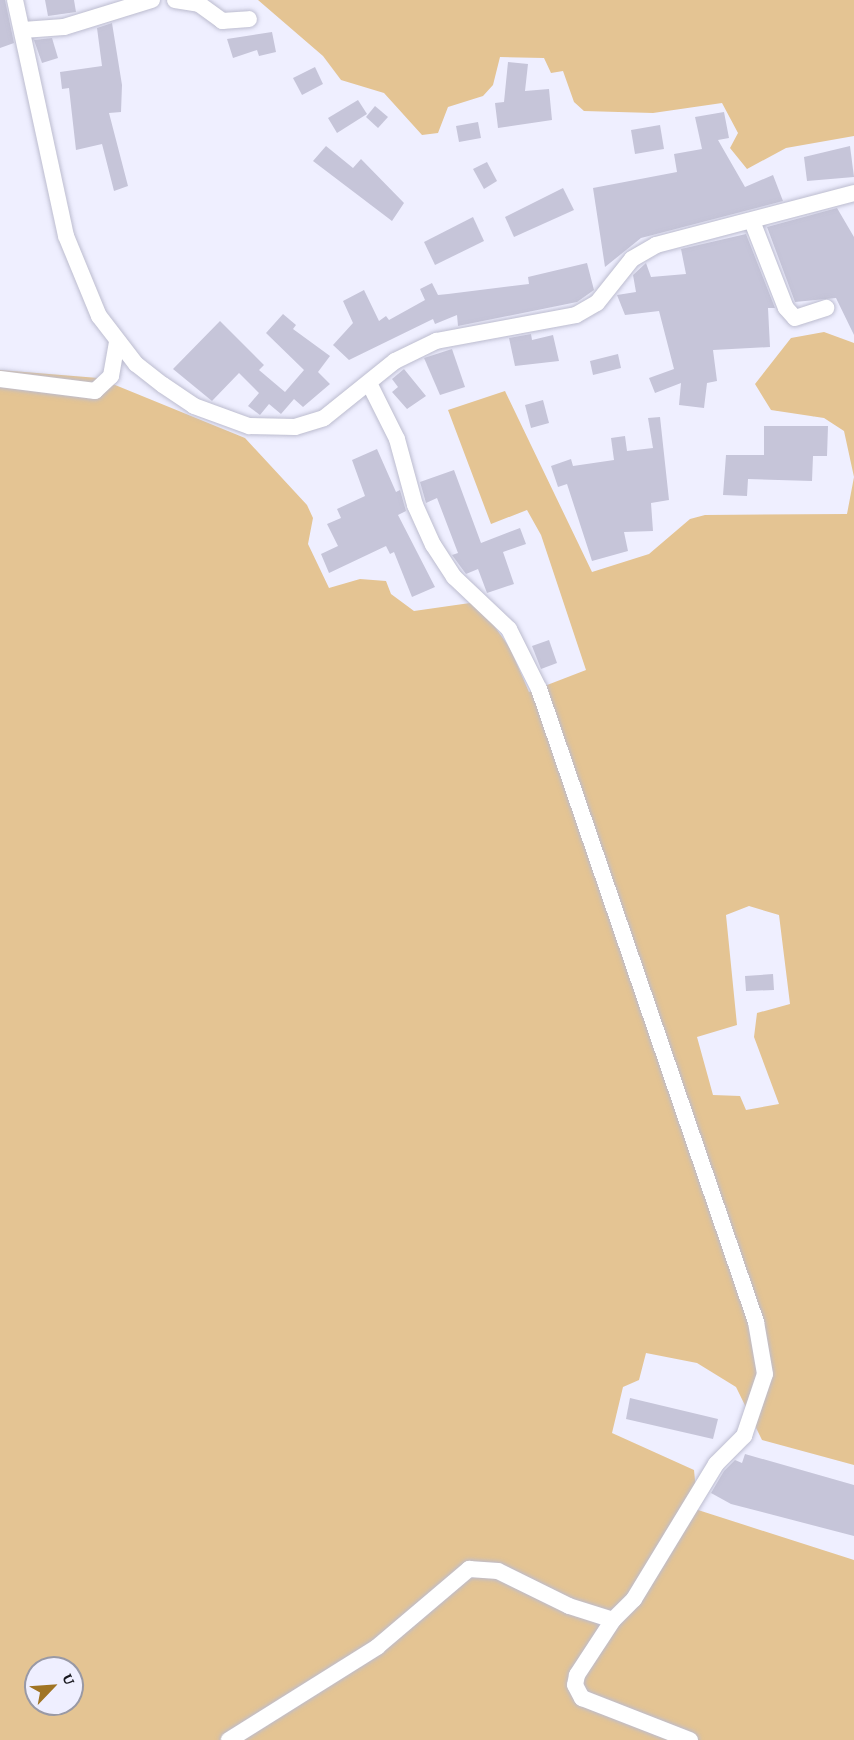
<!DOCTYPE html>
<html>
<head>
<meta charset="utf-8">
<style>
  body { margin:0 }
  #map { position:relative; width:854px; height:1740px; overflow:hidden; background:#efefff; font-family:"Crimson Pro",serif }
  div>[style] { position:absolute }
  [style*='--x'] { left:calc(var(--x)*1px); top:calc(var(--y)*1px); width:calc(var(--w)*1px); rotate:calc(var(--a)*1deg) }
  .green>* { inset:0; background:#e4c493 }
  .building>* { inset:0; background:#c6c5d9 }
  .roads { filter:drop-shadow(0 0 2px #bcbccf) drop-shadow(0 0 2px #bcbccf) }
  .street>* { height:16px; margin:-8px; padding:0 8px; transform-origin:8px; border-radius:8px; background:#fff }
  span { translate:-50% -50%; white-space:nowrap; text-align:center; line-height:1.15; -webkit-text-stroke:5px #efefff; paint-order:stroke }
  .north { position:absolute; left:24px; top:1656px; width:60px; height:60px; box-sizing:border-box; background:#efefff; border:2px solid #9999a5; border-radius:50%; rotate:65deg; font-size:16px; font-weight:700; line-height:24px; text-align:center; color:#18181f }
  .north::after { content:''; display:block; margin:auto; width:21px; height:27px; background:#a07424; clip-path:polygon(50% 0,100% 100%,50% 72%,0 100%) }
</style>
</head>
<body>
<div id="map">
  <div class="green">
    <i style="clip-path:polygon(258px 0,854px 0,854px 136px,786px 148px,747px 169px,730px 148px,738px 133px,722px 103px,653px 113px,584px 111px,574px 102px,563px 71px,551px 73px,544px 58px,500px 57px,493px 85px,483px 96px,448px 107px,438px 133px,422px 135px,384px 93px,341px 80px,323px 56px)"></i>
    <i style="clip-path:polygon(evenodd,824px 332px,854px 343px,854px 1465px,762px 1440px,736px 1387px,697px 1363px,646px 1353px,639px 1380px,623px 1387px,612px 1433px,694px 1470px,698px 1510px,854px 1560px,854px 1740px,0 1740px,0 370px,98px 378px,245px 438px,307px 505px,313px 518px,308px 544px,329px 588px,360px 579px,386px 581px,391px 594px,414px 611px,477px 602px,510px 648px,529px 692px,586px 670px,541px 535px,527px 510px,491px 524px,448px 410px,505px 391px,592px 572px,649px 554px,690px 519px,705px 515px,847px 514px,854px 477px,844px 431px,824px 418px,771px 410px,755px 384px,791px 338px,824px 332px,749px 906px,779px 915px,790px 1004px,757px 1013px,754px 1037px,779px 1104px,746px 1110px,740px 1096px,713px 1095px,697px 1037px,737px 1025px,726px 915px,749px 906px,824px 332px,36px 1668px,72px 1668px,72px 1704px,36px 1704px,36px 1668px)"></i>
  </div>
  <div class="building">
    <i style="clip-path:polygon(0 0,5px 0,14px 43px,0 48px)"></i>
    <i style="clip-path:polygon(45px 0,74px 0,76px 12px,48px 16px)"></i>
    <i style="clip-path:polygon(112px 23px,122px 85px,121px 112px,109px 113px,128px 186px,114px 191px,102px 144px,76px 150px,69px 88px,62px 89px,60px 72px,102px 66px,97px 28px)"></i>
    <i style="clip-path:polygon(272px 32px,276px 52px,259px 56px,257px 50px,233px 58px,227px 39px)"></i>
    <i style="clip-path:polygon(52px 38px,58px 58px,42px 63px,34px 40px)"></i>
    <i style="clip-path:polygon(508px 62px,528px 64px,525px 91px,549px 89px,552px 120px,498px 128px,495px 103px,504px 102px)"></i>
    <i style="clip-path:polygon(315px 67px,323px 84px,302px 95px,293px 78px)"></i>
    <i style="clip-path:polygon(358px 100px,367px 114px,337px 133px,328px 118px)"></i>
    <i style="clip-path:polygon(375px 106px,388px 117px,378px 128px,366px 117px)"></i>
    <i style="clip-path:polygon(724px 112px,729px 138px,718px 140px,745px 187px,773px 175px,783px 201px,641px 238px,605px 267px,593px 188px,677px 172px,674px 154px,702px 149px,695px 117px)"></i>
    <i style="clip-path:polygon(478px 122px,481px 138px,459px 142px,456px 126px)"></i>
    <i style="clip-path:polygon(660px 125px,664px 149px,635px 154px,631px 130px)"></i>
    <i style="clip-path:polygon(326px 146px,353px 168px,361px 159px,404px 203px,392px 221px,313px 161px)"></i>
    <i style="clip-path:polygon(850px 146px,854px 177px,807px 181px,804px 157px)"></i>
    <i style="clip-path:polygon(487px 162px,497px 181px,484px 189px,473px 169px)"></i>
    <i style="clip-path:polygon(563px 188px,574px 210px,514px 237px,505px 217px)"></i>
    <i style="clip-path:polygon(837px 208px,854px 237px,854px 335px,836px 298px,795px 302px,767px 227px)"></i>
    <i style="clip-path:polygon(473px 217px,484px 241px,435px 265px,424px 242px)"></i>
    <i style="clip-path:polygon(746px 234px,775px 308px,768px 308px,770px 347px,713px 350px,717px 381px,707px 383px,704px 408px,679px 405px,681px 383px,655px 393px,649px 378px,674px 369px,659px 311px,625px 315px,617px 295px,636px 292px,633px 275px,646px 263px,651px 277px,686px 274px,681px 249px)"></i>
    <i style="clip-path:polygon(587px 263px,594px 290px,577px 302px,458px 326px,457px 315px,435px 324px,433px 319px,349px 360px,333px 345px,353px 323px,343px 301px,364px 290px,379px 321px,386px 316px,389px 320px,425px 300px,420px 289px,432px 283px,438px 295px,448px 294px,529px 284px,528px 277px)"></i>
    <i style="clip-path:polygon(283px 314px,296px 325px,293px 329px,330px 356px,318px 372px,330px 384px,303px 407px,294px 399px,281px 414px,269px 404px,260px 415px,248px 406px,259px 393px,239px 373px,212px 401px,173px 369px,220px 321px,264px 365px,259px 370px,285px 392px,304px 370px,266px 333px)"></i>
    <i style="clip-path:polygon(531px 334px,532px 340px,553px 335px,559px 361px,515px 366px,509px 338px)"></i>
    <i style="clip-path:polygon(452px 349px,465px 387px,440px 395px,424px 358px)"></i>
    <i style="clip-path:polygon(618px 354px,621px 368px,593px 375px,590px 361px)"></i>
    <i style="clip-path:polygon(404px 369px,426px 396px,407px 409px,392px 392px,398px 387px,392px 379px)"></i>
    <i style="clip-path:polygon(543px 400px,549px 423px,531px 428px,525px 405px)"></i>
    <i style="clip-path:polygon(660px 417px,669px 500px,651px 503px,653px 531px,624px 532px,628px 551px,592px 561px,567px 484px,558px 487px,551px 466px,571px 459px,573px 466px,614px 460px,611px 438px,625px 436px,627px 451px,653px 448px,648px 418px)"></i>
    <i style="clip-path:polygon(764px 426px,828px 426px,827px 456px,813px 456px,812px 481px,748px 479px,747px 496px,723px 495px,726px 455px,764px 455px)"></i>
    <i style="clip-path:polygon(377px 449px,396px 492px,400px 490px,406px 511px,398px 515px,435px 587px,412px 597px,394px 552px,390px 554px,386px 546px,329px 573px,321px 554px,338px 546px,327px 524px,341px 518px,337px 509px,365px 496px,352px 460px)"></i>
    <i style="clip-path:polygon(454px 470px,481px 543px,520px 528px,526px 544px,503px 552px,514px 584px,487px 593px,478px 569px,466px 574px,452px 555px,458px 553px,437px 498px,426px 503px,420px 482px)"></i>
    <i style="clip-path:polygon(549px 640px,557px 663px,541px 669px,532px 646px)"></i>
    <i style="clip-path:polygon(773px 974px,774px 990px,746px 991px,745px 976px)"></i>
    <i style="clip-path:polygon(630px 1398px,718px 1419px,713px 1439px,626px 1419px)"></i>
    <i style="clip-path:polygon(745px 1454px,854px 1485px,854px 1536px,731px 1504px,711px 1493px,724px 1471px,735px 1460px,742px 1463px)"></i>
  </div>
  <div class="roads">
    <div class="street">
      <i style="--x:15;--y:0;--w:241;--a:77.8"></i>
      <i style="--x:66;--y:236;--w:87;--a:67.6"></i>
      <i style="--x:99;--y:316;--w:61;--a:52.4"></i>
      <i style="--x:136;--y:364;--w:34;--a:38"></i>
      <i style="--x:163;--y:385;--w:37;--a:34"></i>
      <i style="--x:194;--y:406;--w:59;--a:20"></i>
      <i style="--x:249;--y:426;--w:46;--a:1.2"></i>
      <i style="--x:295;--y:427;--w:30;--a:-17"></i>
      <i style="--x:324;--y:418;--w:91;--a:-38.8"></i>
      <i style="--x:395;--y:361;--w:46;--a:-26"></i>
      <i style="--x:436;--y:341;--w:142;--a:-10.5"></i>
      <i style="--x:576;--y:315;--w:24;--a:-30"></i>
      <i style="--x:597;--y:303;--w:56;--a:-51.5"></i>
      <i style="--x:632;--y:259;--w:28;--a:-30"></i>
      <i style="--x:656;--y:245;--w:205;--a:-14.7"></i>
      <i style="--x:175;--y:0;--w:24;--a:9"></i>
      <i style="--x:199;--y:4;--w:29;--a:36"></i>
      <i style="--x:222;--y:21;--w:27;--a:-4"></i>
      <i style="--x:23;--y:30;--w:41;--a:-4.2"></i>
      <i style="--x:64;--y:27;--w:92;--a:-17.1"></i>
      <i style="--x:752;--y:221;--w:93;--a:68.7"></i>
      <i style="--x:786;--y:308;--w:13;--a:48"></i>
      <i style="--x:795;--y:318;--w:33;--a:-18"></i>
      <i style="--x:0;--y:379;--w:96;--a:7.2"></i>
      <i style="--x:95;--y:391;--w:22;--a:-43"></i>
      <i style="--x:111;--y:376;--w:35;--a:-80"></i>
      <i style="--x:613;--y:1620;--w:66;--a:123.2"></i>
      <i style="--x:577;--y:1675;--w:10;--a:101"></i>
      <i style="--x:575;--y:1685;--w:15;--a:62"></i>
      <i style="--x:582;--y:1698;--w:116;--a:21.3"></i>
      <i style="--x:229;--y:1740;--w:175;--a:-32.1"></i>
      <i style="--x:377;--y:1647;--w:121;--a:-40.3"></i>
      <i style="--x:469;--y:1569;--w:29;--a:4"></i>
      <i style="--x:498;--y:1571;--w:79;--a:26.2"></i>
      <i style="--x:569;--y:1606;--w:46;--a:17.7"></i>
      <i style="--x:613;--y:1620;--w:30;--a:-45"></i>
      <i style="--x:634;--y:1599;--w:158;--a:-58.7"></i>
      <i style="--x:716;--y:1464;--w:40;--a:-45"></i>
      <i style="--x:744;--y:1436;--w:65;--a:-71.3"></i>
      <i style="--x:765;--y:1374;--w:53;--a:-99.8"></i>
      <i style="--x:756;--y:1322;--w:669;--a:-108.92"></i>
      <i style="--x:539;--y:689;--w:67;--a:-116.6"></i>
      <i style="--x:509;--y:629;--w:76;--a:-136.6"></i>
      <i style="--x:454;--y:577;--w:38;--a:-123"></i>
      <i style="--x:433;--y:545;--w:44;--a:-114.2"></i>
      <i style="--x:415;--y:505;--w:68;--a:-105.3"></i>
      <i style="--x:397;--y:439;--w:60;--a:-116.6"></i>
    </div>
  </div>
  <div class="north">U</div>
</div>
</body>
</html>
